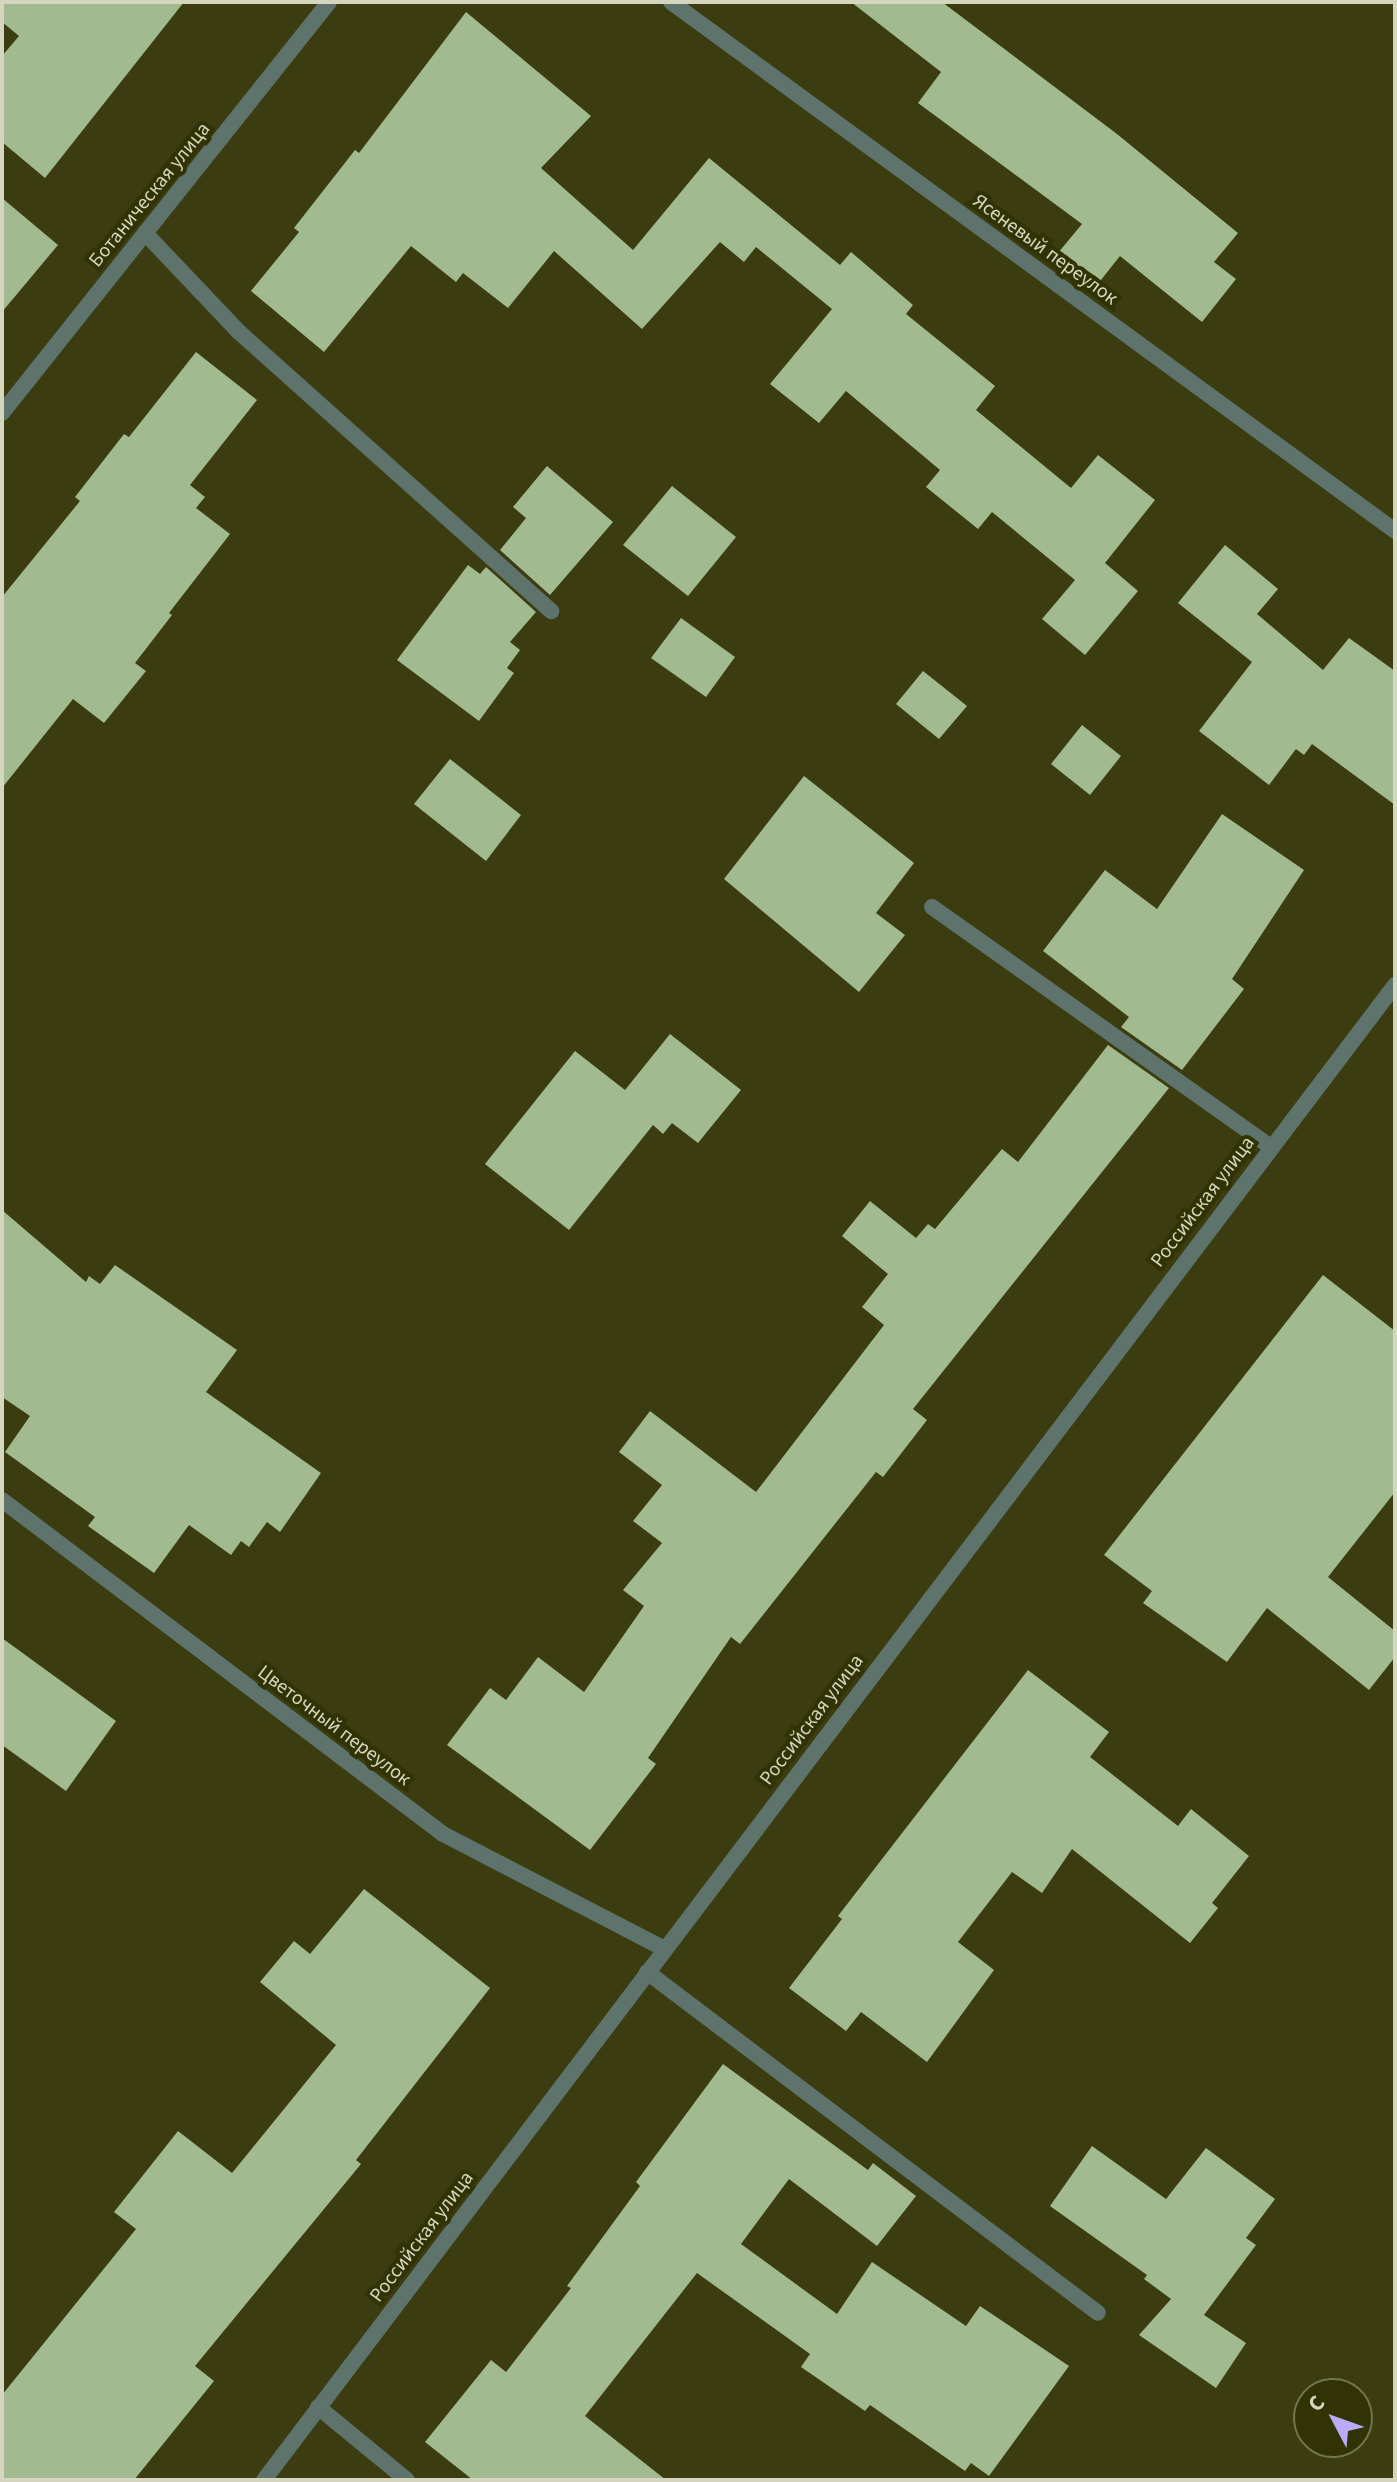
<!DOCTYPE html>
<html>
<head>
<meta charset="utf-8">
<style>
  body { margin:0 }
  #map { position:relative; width:1397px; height:2482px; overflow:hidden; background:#3b3d10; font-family:"Source Sans 3",sans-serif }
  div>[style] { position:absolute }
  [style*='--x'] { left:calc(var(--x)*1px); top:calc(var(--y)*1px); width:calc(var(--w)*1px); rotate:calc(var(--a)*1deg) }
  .building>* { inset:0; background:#a1ba8f }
  .service>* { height:16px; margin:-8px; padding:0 8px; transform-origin:8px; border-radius:8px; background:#5d736c }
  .minor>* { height:16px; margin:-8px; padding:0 8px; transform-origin:8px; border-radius:8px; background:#5d736c }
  span { translate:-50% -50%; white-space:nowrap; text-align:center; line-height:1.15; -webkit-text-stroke:8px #313304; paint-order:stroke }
  .street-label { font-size:20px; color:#d4d7be }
  .frame { position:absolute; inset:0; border:4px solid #d4d7be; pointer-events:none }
  .north { position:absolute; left:1293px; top:2378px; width:80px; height:80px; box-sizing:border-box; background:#313304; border:2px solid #72754e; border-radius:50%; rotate:311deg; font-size:22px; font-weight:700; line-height:32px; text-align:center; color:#d4d7be }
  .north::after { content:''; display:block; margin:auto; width:28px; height:36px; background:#b9abf7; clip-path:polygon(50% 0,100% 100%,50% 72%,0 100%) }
</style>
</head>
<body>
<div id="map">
  <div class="building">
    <i style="clip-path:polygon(2px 2px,184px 2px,45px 178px,2px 142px,2px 56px,19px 36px,2px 22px)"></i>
    <i style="clip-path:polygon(851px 2px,942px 2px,1117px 134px,1238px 233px,1214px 262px,1236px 279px,1202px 322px,1120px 256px,1097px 285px,1058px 253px,1082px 224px,918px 103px,941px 72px)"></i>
    <i style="clip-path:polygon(466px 12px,591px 116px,541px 168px,633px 250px,709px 158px,840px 265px,851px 252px,913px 305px,906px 314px,995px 386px,976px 410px,1071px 488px,1098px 455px,1155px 500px,1105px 563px,1138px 591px,1085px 655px,1042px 619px,1075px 580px,992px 512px,978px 529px,926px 487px,940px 470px,846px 391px,819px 423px,770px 384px,832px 309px,756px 247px,744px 262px,720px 242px,642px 329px,554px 251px,508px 308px,463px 273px,456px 282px,411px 246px,324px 352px,251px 291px,299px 232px,294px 228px,355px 150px,359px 153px)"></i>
    <i style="clip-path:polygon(2px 198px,58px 245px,2px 312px)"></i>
    <i style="clip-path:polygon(196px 352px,257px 400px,190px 485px,205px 497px,196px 508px,230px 534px,169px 613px,172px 615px,135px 663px,146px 671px,104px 723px,73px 699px,2px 788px,2px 597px,80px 501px,75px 497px,124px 434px,129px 437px)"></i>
    <i style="clip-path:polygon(547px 466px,613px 522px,550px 595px,500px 550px,526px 518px,513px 507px)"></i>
    <i style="clip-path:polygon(672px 486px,736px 537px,688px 596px,623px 545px)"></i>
    <i style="clip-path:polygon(1225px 545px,1278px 589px,1257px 614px,1323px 670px,1349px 638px,1395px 671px,1395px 805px,1312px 744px,1304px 755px,1296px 749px,1269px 785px,1199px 731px,1252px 662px,1178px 603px)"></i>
    <i style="clip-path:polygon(468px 565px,480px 574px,486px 567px,536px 612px,510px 642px,520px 650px,507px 668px,514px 673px,479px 721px,397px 660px)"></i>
    <i style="clip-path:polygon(681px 618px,735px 657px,706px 697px,651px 658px)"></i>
    <i style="clip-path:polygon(923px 671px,967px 706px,939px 739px,896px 704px)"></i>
    <i style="clip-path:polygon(1082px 725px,1121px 756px,1090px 795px,1051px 764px)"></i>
    <i style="clip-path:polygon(450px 759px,521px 815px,486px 861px,414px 804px)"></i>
    <i style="clip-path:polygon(804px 776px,914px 863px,876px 913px,905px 935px,859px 992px,724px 879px)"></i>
    <i style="clip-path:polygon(1222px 814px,1304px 870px,1232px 979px,1244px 989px,1182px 1070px,1121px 1027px,1129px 1017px,1043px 951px,1105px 870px,1157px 909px)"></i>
    <i style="clip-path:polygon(670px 1034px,741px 1090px,698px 1143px,672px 1123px,663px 1134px,653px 1125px,569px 1230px,485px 1164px,575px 1051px,625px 1090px)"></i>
    <i style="clip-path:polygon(1108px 1045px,1169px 1088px,913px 1409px,927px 1420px,883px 1477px,876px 1472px,740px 1644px,731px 1637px,648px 1758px,656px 1764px,590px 1850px,447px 1745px,490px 1688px,506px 1700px,538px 1657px,584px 1692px,644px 1606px,623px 1590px,662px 1543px,633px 1521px,662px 1485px,619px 1452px,650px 1411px,756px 1492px,884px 1325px,862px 1307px,888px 1274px,842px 1236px,870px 1201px,916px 1238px,928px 1224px,935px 1229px,1002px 1149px,1018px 1162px)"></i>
    <i style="clip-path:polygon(2px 1210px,86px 1282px,89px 1276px,100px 1284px,115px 1265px,237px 1350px,206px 1392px,321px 1473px,280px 1532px,267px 1522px,249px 1547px,241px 1541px,231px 1555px,189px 1525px,154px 1573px,88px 1526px,95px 1517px,5px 1452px,30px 1416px,2px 1397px)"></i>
    <i style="clip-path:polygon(1323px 1275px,1395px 1331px,1395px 1492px,1328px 1577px,1395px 1631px,1395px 1657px,1369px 1690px,1267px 1608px,1227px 1662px,1143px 1603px,1152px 1591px,1104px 1555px)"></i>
    <i style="clip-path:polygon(2px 1638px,116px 1721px,66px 1791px,2px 1745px)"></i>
    <i style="clip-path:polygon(1028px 1670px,1109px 1732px,1090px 1757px,1178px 1826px,1191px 1809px,1249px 1856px,1212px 1903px,1218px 1908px,1190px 1943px,1072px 1849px,1042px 1893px,1012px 1872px,958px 1942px,994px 1970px,927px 2062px,861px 2012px,846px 2031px,789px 1988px,842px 1919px,838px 1916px)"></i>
    <i style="clip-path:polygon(364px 1889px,490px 1988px,356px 2160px,361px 2164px,195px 2366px,214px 2381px,134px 2480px,2px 2480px,2px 2395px,136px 2229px,114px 2212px,178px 2131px,232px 2173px,336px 2045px,260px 1982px,294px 1941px,310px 1954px)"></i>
    <i style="clip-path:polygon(723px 2064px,868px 2170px,873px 2163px,916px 2196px,877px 2246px,789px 2179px,741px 2244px,837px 2314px,872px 2262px,966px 2326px,980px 2306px,1069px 2366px,989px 2476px,971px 2463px,965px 2471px,870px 2405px,865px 2411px,801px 2367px,810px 2354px,697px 2273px,585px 2416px,666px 2480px,473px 2480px,425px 2442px,491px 2360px,506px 2372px,571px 2288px,567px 2286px,640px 2186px,636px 2182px)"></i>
    <i style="clip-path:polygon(1092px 2146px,1166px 2199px,1206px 2148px,1275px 2199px,1246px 2238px,1256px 2245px,1204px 2315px,1246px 2343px,1216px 2388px,1139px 2335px,1171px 2299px,1144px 2279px,1147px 2275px,1050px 2206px)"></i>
  </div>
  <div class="service">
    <i style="--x:145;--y:233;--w:137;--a:46.5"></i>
    <i style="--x:239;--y:332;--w:419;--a:41.8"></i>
    <i style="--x:932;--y:907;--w:414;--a:35.3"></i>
  </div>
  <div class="minor">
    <i style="--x:671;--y:2;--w:897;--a:36.15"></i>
    <i style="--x:2;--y:413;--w:525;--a:-51.49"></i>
    <i style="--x:2;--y:1500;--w:553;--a:37.14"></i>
    <i style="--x:443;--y:1834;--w:250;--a:27.4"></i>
    <i style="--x:647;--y:1972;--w:565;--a:37.09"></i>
    <i style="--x:318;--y:2407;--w:115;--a:39.4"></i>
    <i style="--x:264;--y:2480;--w:1875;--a:-52.89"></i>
  </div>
  <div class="street-label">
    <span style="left:150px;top:195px;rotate:-51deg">Ботаническая улица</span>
    <span style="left:1045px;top:250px;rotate:36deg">Ясеневый переулок</span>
    <span style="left:1203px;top:1202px;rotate:-53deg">Российская улица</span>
    <span style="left:812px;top:1720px;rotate:-53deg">Российская улица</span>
    <span style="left:334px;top:1726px;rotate:37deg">Цветочный переулок</span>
    <span style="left:422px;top:2237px;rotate:-53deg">Российская улица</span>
  </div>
  <div class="frame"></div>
  <div class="north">С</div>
</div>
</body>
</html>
